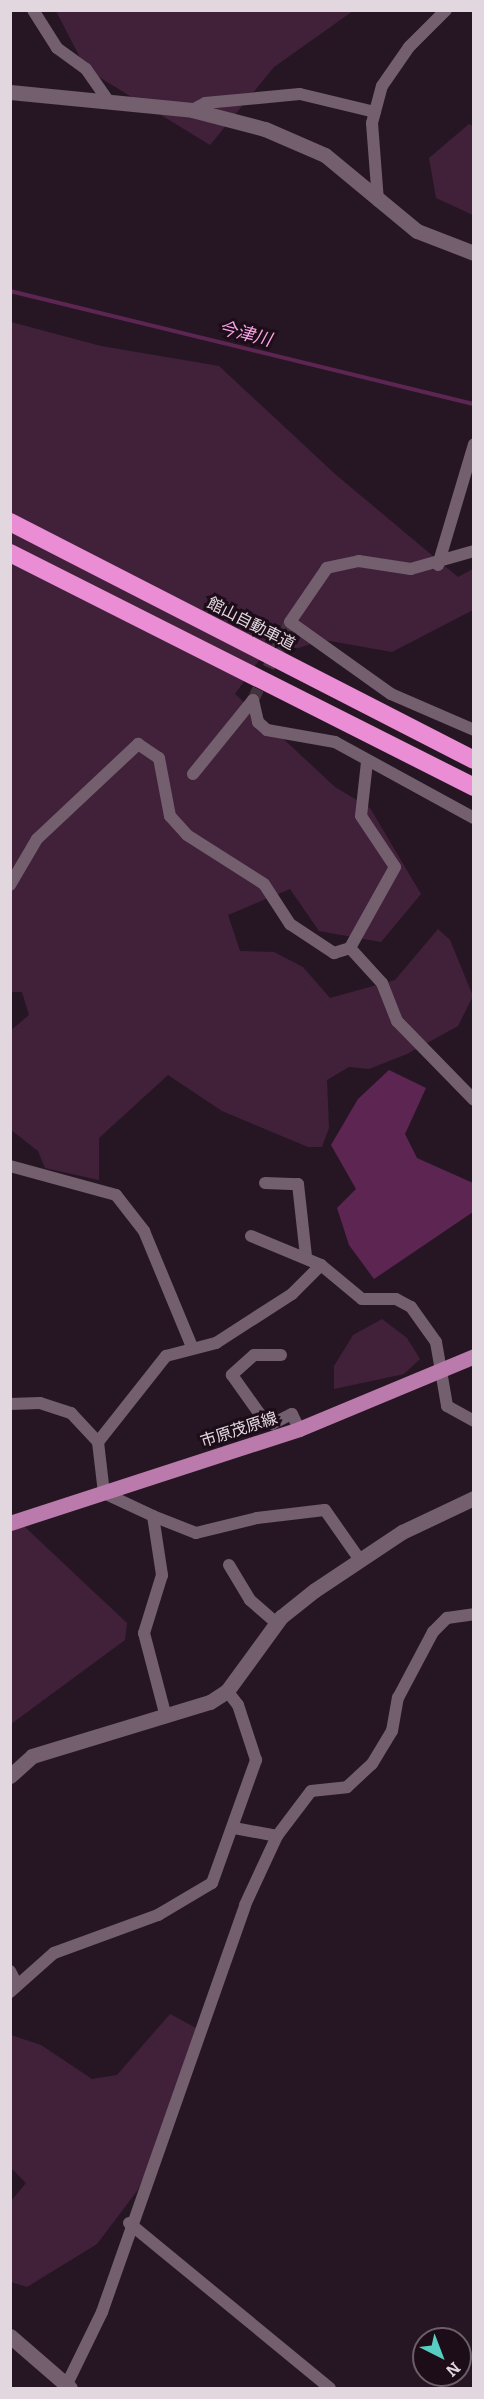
<!DOCTYPE html>
<html>
<head>
<meta charset="utf-8">
<style>
  body { margin:0 }
  #map { position:relative; width:484px; height:2399px; overflow:hidden; background:#261623; font-family:Bitter,"Noto Sans JP",serif }
  div>[style] { position:absolute }
  [style*='--x'] { left:calc(var(--x)*1px); top:calc(var(--y)*1px); width:calc(var(--w)*1px); rotate:calc(var(--a)*1deg) }
  .green>* { inset:0; background:#41213a }
  .water>* { inset:0; background:#5d2652 }
  .stream>* { height:4px; margin:-2px; padding:0 2px; transform-origin:2px; border-radius:2px; background:#5d2652 }
  .street-tunnel>* { height:12px; margin-top:-6px; transform-origin:0; background:repeating-linear-gradient(90deg,#42333f 0 12px,transparent 0 18px) }
  .street>* { height:12px; margin:-6px; padding:0 6px; transform-origin:6px; border-radius:6px; background:#735f6e }
  .secondary>* { height:15px; margin:-7.5px; padding:0 7.5px; transform-origin:7.5px; border-radius:7.5px; background:#735f6e }
  .primary>* { height:15px; margin:-7.5px; padding:0 7.5px; transform-origin:7.5px; border-radius:7.5px; background:#ba7bac }
  .highway>* { height:18px; margin:-9px; padding:0 9px; transform-origin:9px; border-radius:9px; background:#ea8dd5 }
  span { translate:-50% -50%; white-space:nowrap; text-align:center; line-height:1.15; -webkit-text-stroke:6px #1d0d19; paint-order:stroke }
  .street-label { font-size:16px; color:#e2d7df }
  .water-label { font-size:18px; color:#f8a3e4; font-style:italic }
  .frame { position:absolute; inset:0; border:12px solid #e2d7df; pointer-events:none }
  .north { position:absolute; left:412px; top:2327px; width:60px; height:60px; box-sizing:border-box; background:#1d0d19; border:2px solid #6c5e68; border-radius:50%; rotate:138deg; font-size:16px; font-weight:700; line-height:24px; text-align:center; color:#e2d7df }
  .north::after { content:''; display:block; margin:auto; width:21px; height:27px; background:#57cec1; clip-path:polygon(50% 0,100% 100%,50% 72%,0 100%) }
</style>
</head>
<body>
<div id="map">
  <div class="green">
    <i style="clip-path:polygon(56px 11px,353px 11px,274px 67px,210px 145px,86px 69px)"></i>
    <i style="clip-path:polygon(469px 124px,473px 126px,473px 215px,436px 198px,429px 158px)"></i>
    <i style="clip-path:polygon(11px 322px,101px 346px,219px 366px,335px 474px,458px 577px,473px 569px,473px 610px,392px 652px,324px 640px,259px 660px,235px 694px,335px 787px,370px 808px,421px 894px,381px 942px,319px 931px,290px 889px,228px 915px,240px 951px,274px 952px,303px 967px,330px 998px,395px 980px,438px 929px,450px 940px,473px 996px,458px 1026px,407px 1054px,369px 1069px,349px 1067px,327px 1080px,329px 1128px,322px 1147px,308px 1147px,222px 1111px,168px 1075px,99px 1138px,99px 1180px,45px 1168px,38px 1151px,11px 1130px,10px 1031px,29px 1015px,22px 992px,10px 992px)"></i>
    <i style="clip-path:polygon(382px 1319px,407px 1338px,420px 1359px,404px 1374px,334px 1389px,334px 1366px,353px 1335px)"></i>
    <i style="clip-path:polygon(10px 1513px,127px 1623px,125px 1640px,11px 1724px)"></i>
    <i style="clip-path:polygon(170px 2014px,198px 2029px,167px 2130px,137px 2191px,97px 2244px,27px 2287px,11px 2282px,11px 2201px,26px 2183px,11px 2168px,11px 2035px,41px 2045px,92px 2079px,117px 2075px)"></i>
  </div>
  <div class="water">
    <i style="clip-path:polygon(389px 1070px,426px 1088px,405px 1134px,417px 1158px,473px 1183px,473px 1212px,374px 1279px,349px 1245px,337px 1208px,356px 1189px,331px 1145px,358px 1099px)"></i>
  </div>
  <div class="stream">
    <i style="--x:10;--y:291;--w:478;--a:13.7"></i>
  </div>
  <div class="street-tunnel">
    <i style="--x:253;--y:700;--w:86;--a:-64.6"></i>
  </div>
  <div class="street">
    <i style="--x:33;--y:10;--w:45;--a:57.7"></i>
    <i style="--x:57;--y:48;--w:36;--a:36"></i>
    <i style="--x:86;--y:69;--w:40;--a:55.1"></i>
    <i style="--x:192;--y:110;--w:15;--a:-28"></i>
    <i style="--x:205;--y:103;--w:95;--a:-5.4"></i>
    <i style="--x:300;--y:94;--w:77;--a:13.5"></i>
    <i style="--x:378;--y:201;--w:78;--a:-94.4"></i>
    <i style="--x:372;--y:123;--w:38;--a:-75"></i>
    <i style="--x:382;--y:86;--w:47;--a:-55.3"></i>
    <i style="--x:409;--y:47;--w:52;--a:-45"></i>
    <i style="--x:474;--y:551;--w:66;--a:164.1"></i>
    <i style="--x:411;--y:569;--w:53;--a:-171.3"></i>
    <i style="--x:359;--y:561;--w:33;--a:168"></i>
    <i style="--x:327;--y:568;--w:65;--a:124.4"></i>
    <i style="--x:290;--y:622;--w:124;--a:35.5"></i>
    <i style="--x:391;--y:694;--w:90;--a:23.4"></i>
    <i style="--x:438;--y:565;--w:126;--a:-73.4"></i>
    <i style="--x:253;--y:700;--w:23;--a:77"></i>
    <i style="--x:258;--y:722;--w:12;--a:42"></i>
    <i style="--x:267;--y:730;--w:69;--a:10"></i>
    <i style="--x:335;--y:742;--w:158;--a:28.7"></i>
    <i style="--x:367;--y:762;--w:54;--a:96.3"></i>
    <i style="--x:361;--y:816;--w:61;--a:56.3"></i>
    <i style="--x:395;--y:867;--w:93;--a:119.1"></i>
    <i style="--x:350;--y:948;--w:47;--a:47.6"></i>
    <i style="--x:382;--y:983;--w:41;--a:68.5"></i>
    <i style="--x:397;--y:1021;--w:110;--a:45.7"></i>
    <i style="--x:193;--y:774;--w:95;--a:-51"></i>
    <i style="--x:10;--y:885;--w:53;--a:-59.6"></i>
    <i style="--x:37;--y:839;--w:139;--a:-43.2"></i>
    <i style="--x:138;--y:744;--w:25;--a:34"></i>
    <i style="--x:159;--y:758;--w:59;--a:79.3"></i>
    <i style="--x:170;--y:816;--w:25;--a:48"></i>
    <i style="--x:187;--y:835;--w:91;--a:32.5"></i>
    <i style="--x:264;--y:884;--w:48;--a:57"></i>
    <i style="--x:290;--y:924;--w:53;--a:33.4"></i>
    <i style="--x:334;--y:953;--w:17;--a:-17"></i>
    <i style="--x:10;--y:1166;--w:110;--a:15.3"></i>
    <i style="--x:116;--y:1195;--w:46;--a:52.1"></i>
    <i style="--x:144;--y:1231;--w:126;--a:67.5"></i>
    <i style="--x:265;--y:1183;--w:33;--a:2"></i>
    <i style="--x:298;--y:1184;--w:73;--a:83.7"></i>
    <i style="--x:251;--y:1236;--w:76;--a:22.5"></i>
    <i style="--x:321;--y:1265;--w:53;--a:39.7"></i>
    <i style="--x:362;--y:1299;--w:34;--a:0"></i>
    <i style="--x:396;--y:1299;--w:17;--a:28"></i>
    <i style="--x:411;--y:1307;--w:43;--a:54.5"></i>
    <i style="--x:436;--y:1342;--w:65;--a:80.2"></i>
    <i style="--x:447;--y:1406;--w:31;--a:29"></i>
    <i style="--x:281;--y:1355;--w:27;--a:180"></i>
    <i style="--x:254;--y:1355;--w:30;--a:138"></i>
    <i style="--x:232;--y:1375;--w:55;--a:54.6"></i>
    <i style="--x:264;--y:1420;--w:9;--a:27"></i>
    <i style="--x:272;--y:1424;--w:22;--a:-27"></i>
    <i style="--x:292;--y:1414;--w:17;--a:65"></i>
    <i style="--x:10;--y:1404;--w:30;--a:-2"></i>
    <i style="--x:40;--y:1403;--w:33;--a:18"></i>
    <i style="--x:71;--y:1413;--w:40;--a:47"></i>
    <i style="--x:98;--y:1442;--w:51;--a:83.3"></i>
    <i style="--x:104;--y:1493;--w:54;--a:25.1"></i>
    <i style="--x:153;--y:1516;--w:60;--a:81.3"></i>
    <i style="--x:162;--y:1575;--w:61;--a:107.2"></i>
    <i style="--x:144;--y:1633;--w:87;--a:75.3"></i>
    <i style="--x:98;--y:1442;--w:110;--a:-51.7"></i>
    <i style="--x:166;--y:1356;--w:52;--a:-14.6"></i>
    <i style="--x:216;--y:1343;--w:90;--a:-32.8"></i>
    <i style="--x:292;--y:1294;--w:41;--a:-45"></i>
    <i style="--x:153;--y:1516;--w:46;--a:21.6"></i>
    <i style="--x:196;--y:1533;--w:63;--a:-13.8"></i>
    <i style="--x:257;--y:1518;--w:68;--a:-6.7"></i>
    <i style="--x:325;--y:1510;--w:61;--a:55"></i>
    <i style="--x:229;--y:1565;--w:41;--a:59"></i>
    <i style="--x:250;--y:1600;--w:35;--a:41"></i>
    <i style="--x:234;--y:1828;--w:44;--a:10.5"></i>
    <i style="--x:10;--y:1971;--w:13;--a:63"></i>
    <i style="--x:10;--y:1992;--w:59;--a:-41.6"></i>
    <i style="--x:54;--y:1953;--w:111;--a:-20.1"></i>
    <i style="--x:158;--y:1915;--w:63;--a:-30.7"></i>
    <i style="--x:212;--y:1883;--w:131;--a:-70.3"></i>
    <i style="--x:256;--y:1760;--w:58;--a:-108.1"></i>
    <i style="--x:238;--y:1705;--w:18;--a:-128"></i>
    <i style="--x:129;--y:2223;--w:260;--a:39.4"></i>
    <i style="--x:65;--y:2388;--w:85;--a:-64"></i>
    <i style="--x:102;--y:2312;--w:431;--a:-70.6"></i>
    <i style="--x:245;--y:1905;--w:76;--a:-65.1"></i>
    <i style="--x:277;--y:1836;--w:56;--a:-52.9"></i>
    <i style="--x:311;--y:1791;--w:36;--a:-6"></i>
    <i style="--x:347;--y:1787;--w:34;--a:-43"></i>
    <i style="--x:372;--y:1764;--w:39;--a:-59"></i>
    <i style="--x:392;--y:1731;--w:34;--a:-80"></i>
    <i style="--x:398;--y:1698;--w:75;--a:-62.1"></i>
    <i style="--x:433;--y:1632;--w:20;--a:-45"></i>
    <i style="--x:447;--y:1618;--w:27;--a:-8"></i>
  </div>
  <div class="secondary">
    <i style="--x:10;--y:92;--w:183;--a:5.6"></i>
    <i style="--x:192;--y:110;--w:75;--a:14.6"></i>
    <i style="--x:265;--y:129;--w:65;--a:23.4"></i>
    <i style="--x:325;--y:155;--w:119;--a:39.6"></i>
    <i style="--x:417;--y:231;--w:61;--a:21.1"></i>
    <i style="--x:10;--y:1776;--w:30;--a:-42"></i>
    <i style="--x:32;--y:1756;--w:186;--a:-16.9"></i>
    <i style="--x:210;--y:1702;--w:20;--a:-33"></i>
    <i style="--x:227;--y:1691;--w:92;--a:-53.9"></i>
    <i style="--x:281;--y:1617;--w:43;--a:-38.5"></i>
    <i style="--x:315;--y:1590;--w:105;--a:-33.7"></i>
    <i style="--x:402;--y:1532;--w:80;--a:-25.3"></i>
    <i style="--x:10;--y:2336;--w:79;--a:40.9"></i>
  </div>
  <div class="primary">
    <i style="--x:10;--y:1523;--w:304;--a:-18"></i>
    <i style="--x:299;--y:1429;--w:190;--a:-22.6"></i>
  </div>
  <div class="highway">
    <i style="--x:10;--y:522;--w:521;--a:27.15"></i>
    <i style="--x:10;--y:553;--w:520;--a:26.76"></i>
  </div>
  <div class="street-label">
    <span style="left:251px;top:624px;rotate:27deg">館山自動車道</span>
    <span style="left:239px;top:1430px;rotate:-18deg">市原茂原線</span>
  </div>
  <div class="water-label">
    <span style="left:245px;top:334px;rotate:14deg">今津川</span>
  </div>
  <div class="frame"></div>
  <div class="north">N</div>
</div>
</body>
</html>
